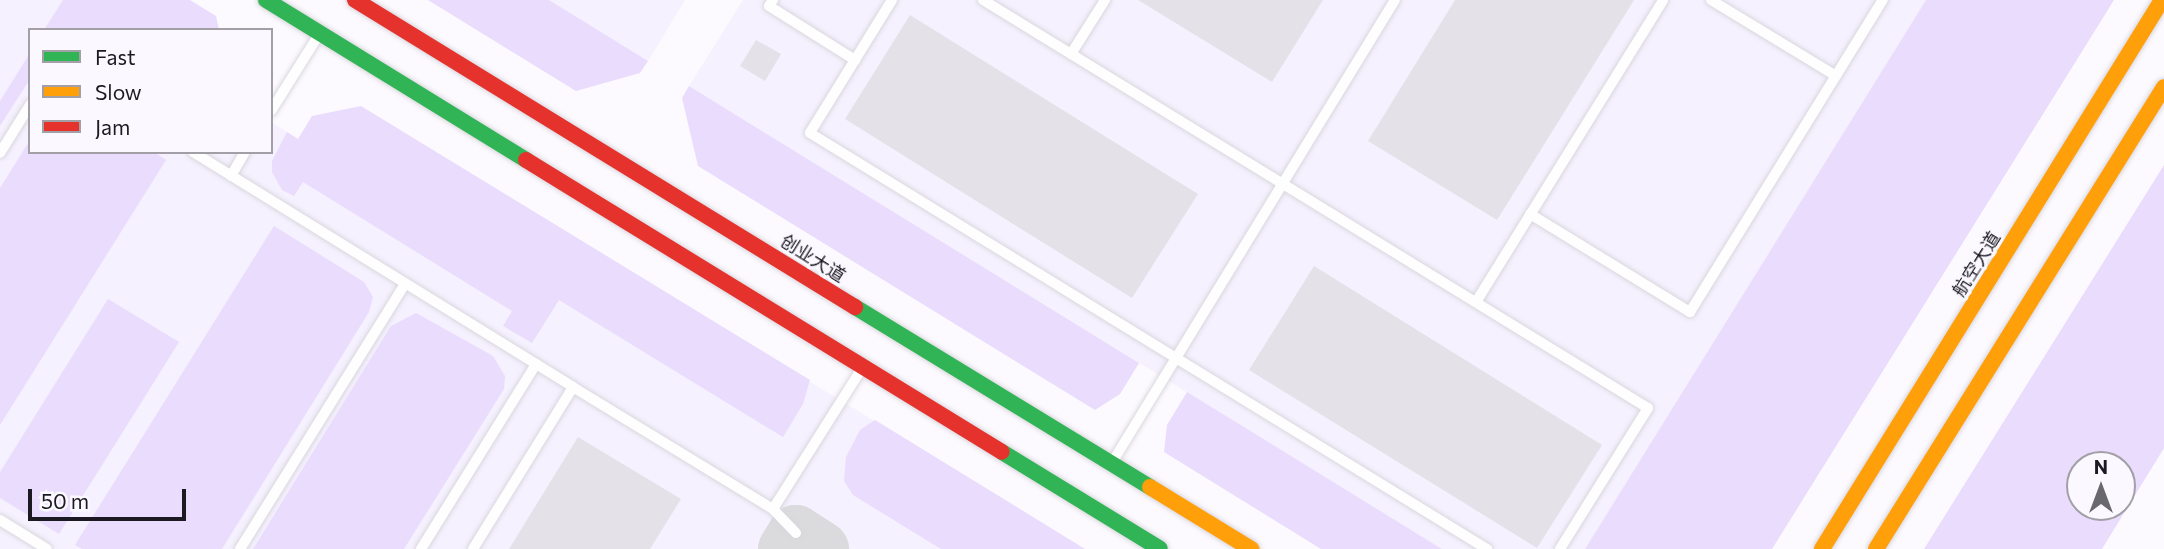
<!DOCTYPE html>
<html>
<head>
<meta charset="utf-8">
<style>
  body { margin:0 }
  #map { position:relative; width:2164px; height:549px; overflow:hidden; background:#fcfafe; font-family:Commissioner,"Noto Sans SC",sans-serif }
  div>[style] { position:absolute }
  [style*='--x'] { left:calc(var(--x)*1px); top:calc(var(--y)*1px); width:calc(var(--w)*1px); rotate:calc(var(--a)*1deg) }
  .built>* { inset:0; background:#f5f1fe }
  .green>* { inset:0; background:#e9dcfd }
  .taxiway>* { height:56px; margin:-28px; padding:0 28px; transform-origin:28px; border-radius:28px; background:#dbdadc }
  .building>* { inset:0; background:#e4e1e9 }
  .roads { filter:drop-shadow(0 0 2px #dad7de) drop-shadow(0 0 2px #dad7de) }
  .lane>* { height:10px; margin:-5px; padding:0 5px; transform-origin:5px; border-radius:5px; background:#fffeff }
  .fast>* { height:16px; margin:-8px; padding:0 8px; transform-origin:8px; border-radius:8px; background:#30b455 }
  .slow>* { height:16px; margin:-8px; padding:0 8px; transform-origin:8px; border-radius:8px; background:#ff9f0a }
  .jam>* { height:16px; margin:-8px; padding:0 8px; transform-origin:8px; border-radius:8px; background:#e5322d }
  span { translate:-50% -50%; white-space:nowrap; text-align:center; line-height:1.15; -webkit-text-stroke:6px #fbf9ff; paint-order:stroke }
  .street-label { font-size:18px; color:#1c1922 }
  .legend { position:absolute; left:28px; top:28px; width:245px; height:126px; box-sizing:border-box; background:#fbf9ff; border:2px solid #a29fa7; margin:0; padding:9px 12px; list-style:none; font-size:21px; color:#1c1922 }
  .legend li { display:flex; align-items:center; gap:14px; height:35px }
  .legend b { width:35px; border:2px solid #a29fa7 }
  .north { position:absolute; left:2066px; top:451px; width:70px; height:70px; box-sizing:border-box; background:#fbf9ff; border:2px solid #a29fa7; border-radius:50%; rotate:0deg; font-size:19px; font-weight:700; line-height:28px; text-align:center; color:#1c1922 }
  .north::after { content:''; display:block; margin:auto; width:24px; height:32px; background:#6a686f; clip-path:polygon(50% 0,100% 100%,50% 72%,0 100%) }
  .scale { position:absolute; left:28px; top:489px; width:158px; height:32px; box-sizing:border-box; border:4px solid #1c1922; border-top:0; padding-left:9px; font-size:21px; line-height:24px; white-space:nowrap; color:#1c1922; -webkit-text-stroke:5px #fbf9ff; paint-order:stroke }
</style>
</head>
<body>
<div id="map">
  <div class="built">
    <i style="clip-path:polygon(0 0,74px 0,122px 30px,30px 30px,30px 152px,271px 152px,271px 122px,298px 139px,631px 273px,1085px 549px,0 549px)"></i>
    <i style="clip-path:polygon(549px 0,685px 0,648px 61px)"></i>
    <i style="clip-path:polygon(743px 0,1926px 0,1585px 549px,1442px 549px,689px 86px)"></i>
  </div>
  <div class="green">
    <i style="clip-path:polygon(63px 0,190px 0,216px 16px,219px 30px,44px 30px)"></i>
    <i style="clip-path:polygon(428px 0,549px 0,648px 61px,640px 73px,576px 91px)"></i>
    <i style="clip-path:polygon(1926px 0,2114px 0,1772px 549px,1585px 549px)"></i>
    <i style="clip-path:polygon(30px 53px,30px 79px,0 126px,0 101px)"></i>
    <i style="clip-path:polygon(689px 86px,1139px 363px,1120px 394px,1095px 410px,698px 166px,682px 98px)"></i>
    <i style="clip-path:polygon(361px 106px,810px 380px,803px 404px,783px 437px,559px 300px,532px 343px,503px 326px,512px 311px,303px 182px,294px 196px,282px 190px,272px 172px,272px 161px,287px 132px,298px 139px,312px 116px)"></i>
    <i style="clip-path:polygon(30px 140px,30px 152px,154px 152px,166px 160px,0 425px,0 188px)"></i>
    <i style="clip-path:polygon(evenodd,2164px 165px,2164px 448px,2102px 549px,1924px 549px,2164px 165px,2080px 465px,2122px 465px,2122px 507px,2080px 507px,2080px 465px)"></i>
    <i style="clip-path:polygon(274px 226px,364px 282px,373px 297px,369px 312px,222px 549px,82px 549px,75px 545px)"></i>
    <i style="clip-path:polygon(108px 299px,179px 342px,59px 534px,0 498px,0 472px)"></i>
    <i style="clip-path:polygon(416px 313px,493px 356px,505px 376px,504px 389px,404px 549px,253px 549px,391px 326px)"></i>
    <i style="clip-path:polygon(1187px 392px,1442px 549px,1321px 549px,1164px 452px,1167px 425px)"></i>
    <i style="clip-path:polygon(875px 420px,1085px 549px,941px 549px,853px 495px,844px 481px,846px 457px,860px 430px)"></i>
  </div>
  <div class="taxiway">
    <i style="--x:786;--y:549;--w:19;--a:-58"></i>
    <i style="--x:796;--y:533;--w:30;--a:33"></i>
  </div>
  <div class="building">
    <i style="clip-path:polygon(1138px 0,1323px 0,1272px 82px)"></i>
    <i style="clip-path:polygon(1455px 0,1634px 0,1497px 220px,1368px 141px)"></i>
    <i style="clip-path:polygon(910px 15px,1198px 194px,1132px 298px,845px 119px)"></i>
    <i style="clip-path:polygon(756px 40px,781px 54px,765px 81px,740px 66px)"></i>
    <i style="clip-path:polygon(1314px 266px,1602px 445px,1537px 548px,1249px 370px)"></i>
    <i style="clip-path:polygon(578px 437px,681px 499px,650px 549px,509px 549px)"></i>
  </div>
  <div class="roads">
    <div class="lane">
      <i style="--x:773;--y:0;--w:7;--a:124"></i>
      <i style="--x:769;--y:6;--w:102;--a:32.1"></i>
      <i style="--x:892;--y:0;--w:156;--a:121.7"></i>
      <i style="--x:810;--y:133;--w:795;--a:31.57"></i>
      <i style="--x:983;--y:0;--w:780;--a:31.53"></i>
      <i style="--x:1648;--y:408;--w:166;--a:122"></i>
      <i style="--x:1711;--y:0;--w:146;--a:31.3"></i>
      <i style="--x:1071;--y:54;--w:64;--a:-57.8"></i>
      <i style="--x:271;--y:111;--w:89;--a:-57.9"></i>
      <i style="--x:193;--y:152;--w:447;--a:31.7"></i>
      <i style="--x:0;--y:153;--w:57;--a:-58"></i>
      <i style="--x:231;--y:176;--w:28;--a:-60"></i>
      <i style="--x:1530;--y:214;--w:188;--a:31.5"></i>
      <i style="--x:1690;--y:312;--w:367;--a:-58.3"></i>
      <i style="--x:1476;--y:302;--w:355;--a:-58.2"></i>
      <i style="--x:1113;--y:461;--w:540;--a:-58.55"></i>
      <i style="--x:0;--y:520;--w:55;--a:31.7"></i>
      <i style="--x:796;--y:533;--w:33;--a:-134"></i>
      <i style="--x:773;--y:509;--w:167;--a:-57.7"></i>
      <i style="--x:240;--y:549;--w:312;--a:-58.1"></i>
      <i style="--x:421;--y:549;--w:218;--a:-58.1"></i>
      <i style="--x:473;--y:549;--w:190;--a:-58.3"></i>
      <i style="--x:573;--y:387;--w:234;--a:31.4"></i>
    </div>
    <div class="fast">
      <i style="--x:266;--y:0;--w:305;--a:31.6"></i>
      <i style="--x:855;--y:307;--w:346;--a:31.4"></i>
      <i style="--x:1002;--y:452;--w:185;--a:31.5"></i>
    </div>
    <div class="slow">
      <i style="--x:1150;--y:487;--w:119;--a:31.5"></i>
      <i style="--x:1822;--y:549;--w:646;--a:-58.23"></i>
      <i style="--x:1876;--y:549;--w:544;--a:-58.06"></i>
    </div>
    <div class="jam">
      <i style="--x:355;--y:0;--w:587;--a:31.55"></i>
      <i style="--x:526;--y:160;--w:558;--a:31.53"></i>
    </div>
  </div>
  <div class="street-label">
    <span style="left:813px;top:258px;rotate:32deg">创业大道</span>
    <span style="left:1976px;top:264px;rotate:-58deg">航空大道</span>
  </div>
  <ul class="legend">
  <li><b style="height:9px;background:#30b455"></b>Fast</li>
  <li><b style="height:9px;background:#ff9f0a"></b>Slow</li>
  <li><b style="height:9px;background:#e5322d"></b>Jam</li>
  </ul>
  <div class="north">N</div>
  <div class="scale">50 m</div>
</div>
</body>
</html>
